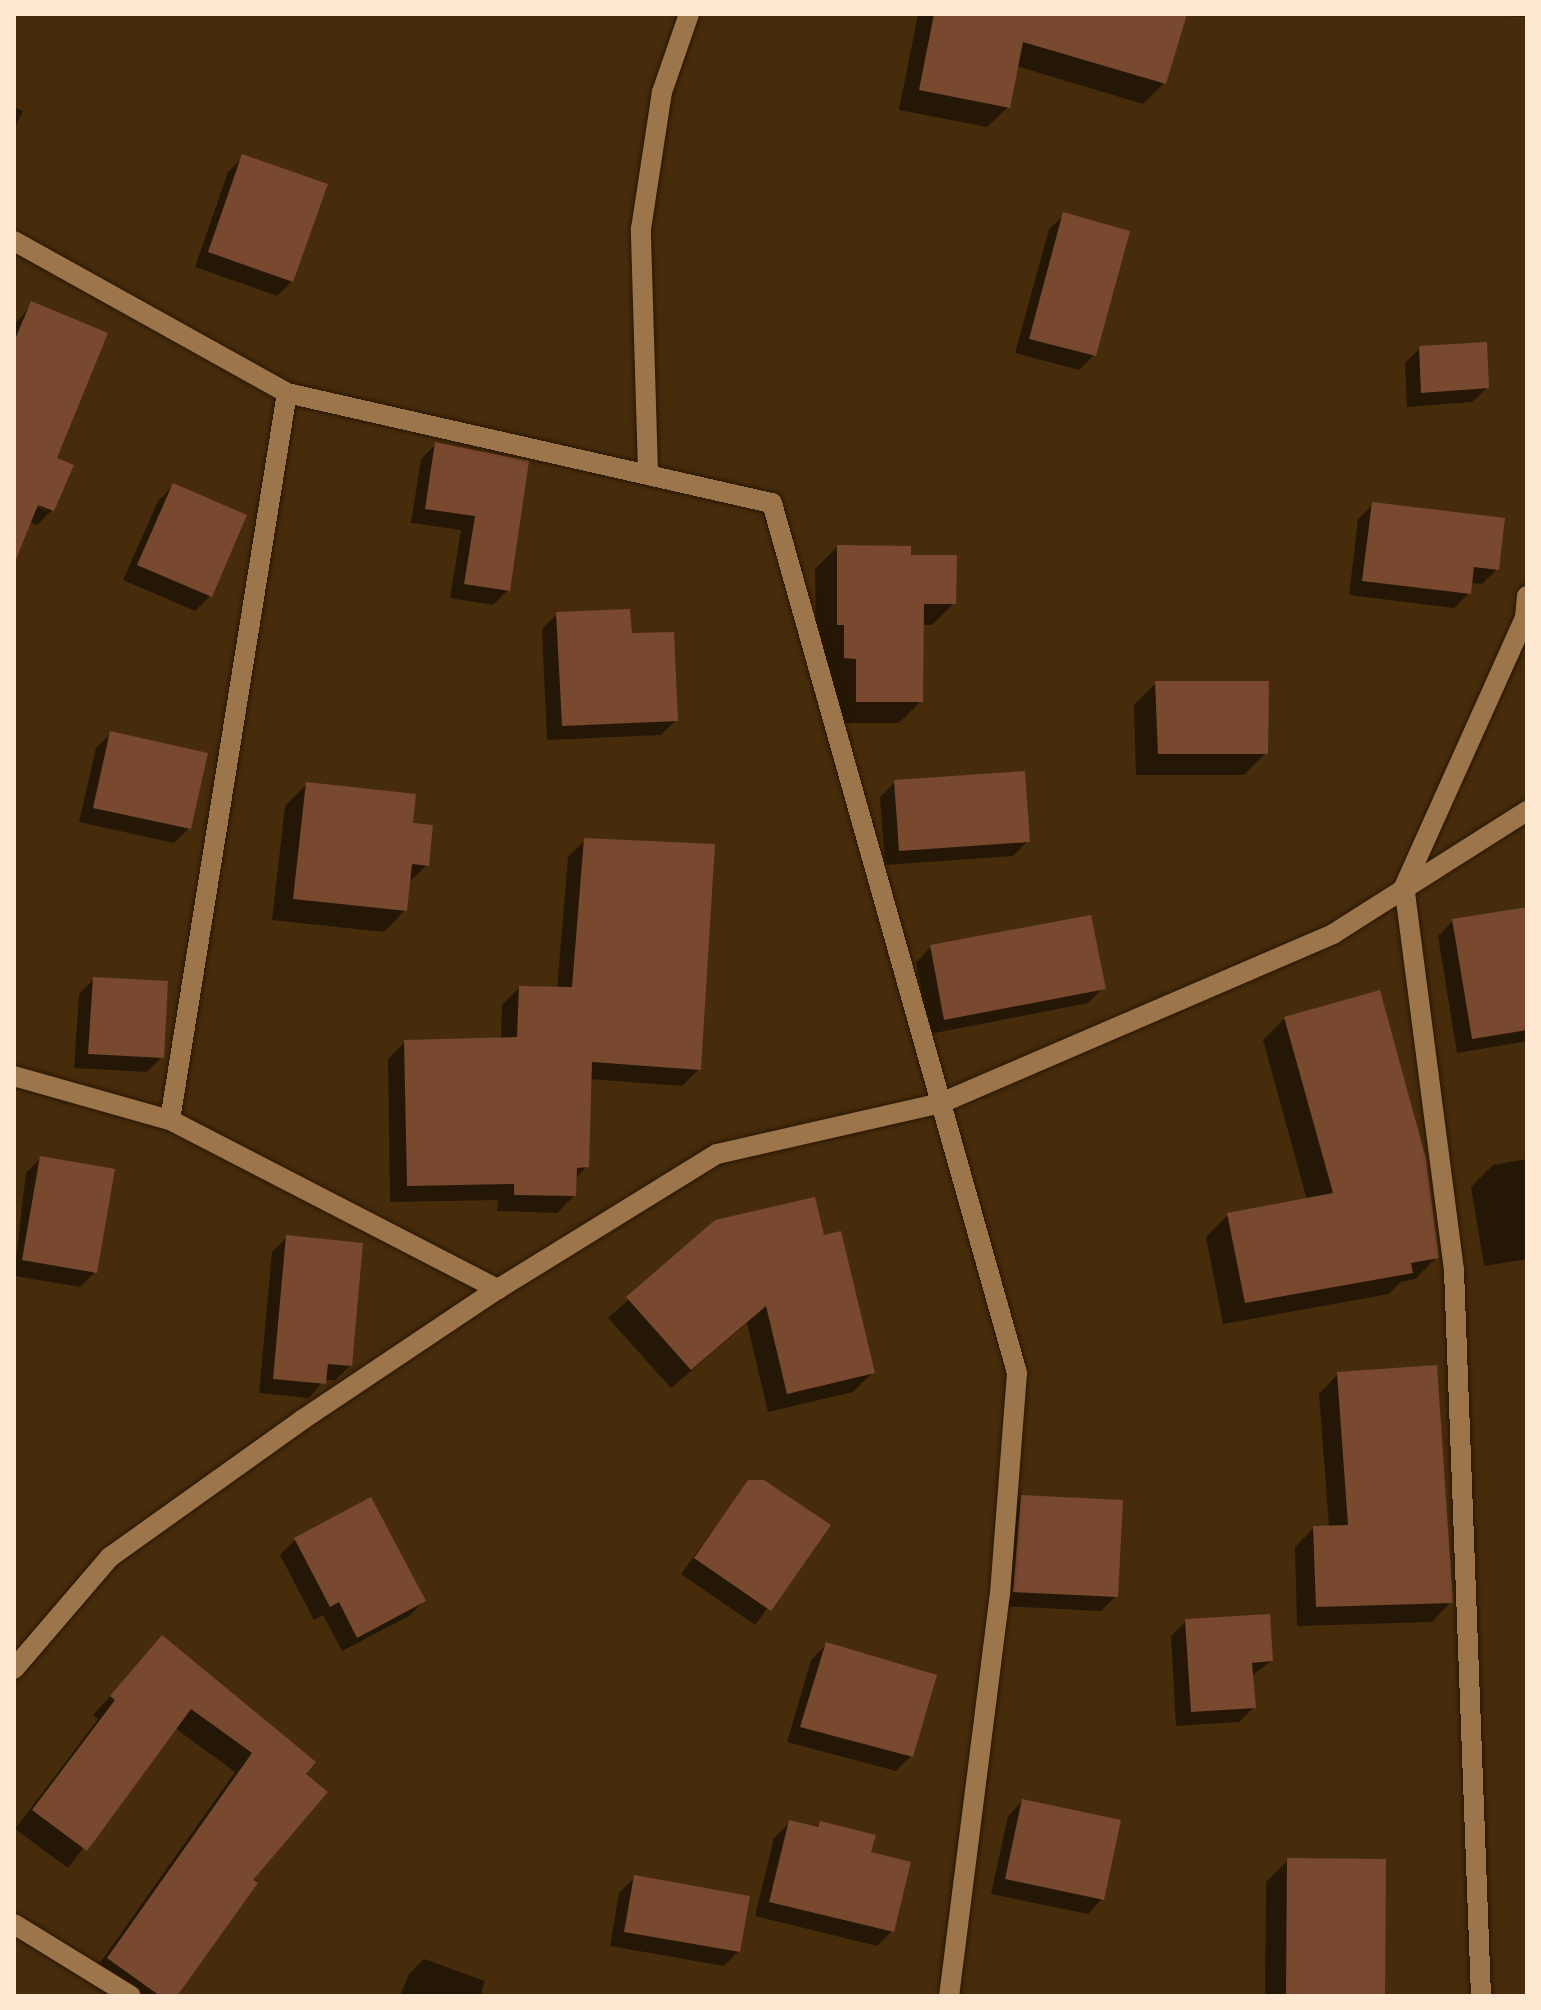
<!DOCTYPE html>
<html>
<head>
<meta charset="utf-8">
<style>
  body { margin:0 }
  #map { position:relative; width:1541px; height:2010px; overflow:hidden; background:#472c0b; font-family:"DejaVu Sans",sans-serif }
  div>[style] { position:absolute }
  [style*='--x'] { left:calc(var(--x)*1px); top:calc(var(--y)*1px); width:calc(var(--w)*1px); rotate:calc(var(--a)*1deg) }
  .shadow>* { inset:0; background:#0007 }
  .building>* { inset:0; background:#78482f }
  .roads { filter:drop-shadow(0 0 2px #281601) drop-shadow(0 0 2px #281601) }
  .street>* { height:20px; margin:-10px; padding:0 10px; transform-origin:10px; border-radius:10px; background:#9c754b }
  span { translate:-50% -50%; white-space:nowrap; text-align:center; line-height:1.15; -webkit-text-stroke:7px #3c2201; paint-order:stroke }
  .frame { position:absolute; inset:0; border:16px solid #fee8d1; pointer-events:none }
</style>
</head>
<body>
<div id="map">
  <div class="shadow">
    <i style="clip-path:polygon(918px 14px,1184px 14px,1164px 83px,1143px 104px,1016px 66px,1008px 107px,987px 127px,899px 110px)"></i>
    <i style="clip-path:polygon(1457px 14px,1527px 14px,1527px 17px)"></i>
    <i style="clip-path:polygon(14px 107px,23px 111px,14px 129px)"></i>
    <i style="clip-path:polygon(243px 157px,292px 281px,277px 296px,195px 267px,228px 172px)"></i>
    <i style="clip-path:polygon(1064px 215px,1094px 355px,1079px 370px,1015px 353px,1049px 229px)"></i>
    <i style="clip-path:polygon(32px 304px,54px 459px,71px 466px,52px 510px,37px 525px,14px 515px,14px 497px,48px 511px,14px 492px,14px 325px)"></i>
    <i style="clip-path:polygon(1420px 348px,1487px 388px,1472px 402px,1407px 407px,1405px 363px)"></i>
    <i style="clip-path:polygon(436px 444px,527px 463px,508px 590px,493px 605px,450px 598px,461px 530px,411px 523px,421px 459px)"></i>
    <i style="clip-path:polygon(173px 486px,210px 596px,195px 611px,123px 580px,158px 501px)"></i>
    <i style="clip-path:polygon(1372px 505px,1497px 569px,1482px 584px,1470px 583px,1469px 593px,1454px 608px,1349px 595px,1358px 519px)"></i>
    <i style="clip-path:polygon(837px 547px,954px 603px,932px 625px,922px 625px,921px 701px,899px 723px,835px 723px,834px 680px,823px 680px,823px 646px,816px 646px,815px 569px)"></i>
    <i style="clip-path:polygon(557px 614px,630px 635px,676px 720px,661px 735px,547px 740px,542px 629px)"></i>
    <i style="clip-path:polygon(1156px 683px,1266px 753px,1244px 775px,1136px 775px,1134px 705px)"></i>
    <i style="clip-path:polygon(111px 733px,189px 828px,174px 843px,79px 822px,96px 748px)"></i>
    <i style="clip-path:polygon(895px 782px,1028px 841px,1013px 856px,885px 865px,880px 797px)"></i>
    <i style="clip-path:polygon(307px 784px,411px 824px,427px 865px,408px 883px,405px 910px,384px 932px,272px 920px,285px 806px)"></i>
    <i style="clip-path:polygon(585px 840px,699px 1069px,682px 1086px,589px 1079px,587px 1166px,575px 1179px,574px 1196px,557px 1213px,497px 1211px,498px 1200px,390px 1202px,388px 1059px,405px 1042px,501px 1040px,502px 1005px,519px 988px,557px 989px,568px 857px)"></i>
    <i style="clip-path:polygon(1527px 909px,1527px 1041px,1457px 1053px,1438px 936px,1453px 921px)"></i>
    <i style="clip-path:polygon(931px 947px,1103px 988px,1088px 1003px,930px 1034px,916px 962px)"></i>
    <i style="clip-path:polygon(94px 979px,162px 1057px,147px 1072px,74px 1068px,79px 994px)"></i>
    <i style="clip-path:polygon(1285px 1018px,1437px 1257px,1415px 1279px,1401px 1282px,1389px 1294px,1223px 1324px,1206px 1237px,1228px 1215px,1307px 1200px,1263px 1040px)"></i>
    <i style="clip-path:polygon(41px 1158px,95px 1272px,80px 1287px,14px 1276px,26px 1173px)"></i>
    <i style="clip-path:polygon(1527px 1159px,1527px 1259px,1484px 1266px,1471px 1187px,1493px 1165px)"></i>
    <i style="clip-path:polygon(716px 1222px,822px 1237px,873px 1372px,853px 1392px,768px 1412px,747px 1323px,671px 1388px,608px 1318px)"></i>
    <i style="clip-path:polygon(287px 1237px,350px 1366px,335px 1380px,324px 1380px,309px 1398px,259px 1393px,272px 1252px)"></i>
    <i style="clip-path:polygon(1338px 1374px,1451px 1602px,1432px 1622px,1297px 1626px,1295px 1547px,1314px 1528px,1329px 1527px,1319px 1394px)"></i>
    <i style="clip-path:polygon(748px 1482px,828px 1526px,755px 1625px,681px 1574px)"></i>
    <i style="clip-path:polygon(1021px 1497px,1116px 1596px,1101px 1611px,999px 1606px,1006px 1512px)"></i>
    <i style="clip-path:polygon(295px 1540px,424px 1601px,409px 1616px,342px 1651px,323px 1615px,314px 1620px,280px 1555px)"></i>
    <i style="clip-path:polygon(1186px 1621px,1271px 1661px,1252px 1676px,1254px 1707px,1239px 1722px,1176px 1726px,1171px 1636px)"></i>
    <i style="clip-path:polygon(162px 1638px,303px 1774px,250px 1880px,175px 1996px,116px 1996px,90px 1977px,235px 1772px,175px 1728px,68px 1868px,15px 1829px,98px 1719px,93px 1715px)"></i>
    <i style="clip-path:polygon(826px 1645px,911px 1756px,896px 1771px,787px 1742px,811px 1660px)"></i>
    <i style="clip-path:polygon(1022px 1801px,1102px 1899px,1088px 1914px,991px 1894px,1008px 1816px)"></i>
    <i style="clip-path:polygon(789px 1823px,815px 1828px,820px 1823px,869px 1853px,892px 1931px,877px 1946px,755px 1916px,774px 1838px)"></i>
    <i style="clip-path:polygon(1288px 1860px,1383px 1996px,1265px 1996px,1266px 1882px)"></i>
    <i style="clip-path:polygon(634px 1878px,739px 1951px,724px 1966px,610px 1946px,619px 1893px)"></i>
    <i style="clip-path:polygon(424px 1959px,485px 1981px,480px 1996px,400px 1996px,409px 1974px)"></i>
  </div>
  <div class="building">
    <i style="clip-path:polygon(934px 14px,1187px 14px,1166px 84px,1023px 42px,1010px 108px,919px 90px)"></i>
    <i style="clip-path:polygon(242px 154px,328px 184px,293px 282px,208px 252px)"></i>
    <i style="clip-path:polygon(1063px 212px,1130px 231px,1096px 356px,1029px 339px)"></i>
    <i style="clip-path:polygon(31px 301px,108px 333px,57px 458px,74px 465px,54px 511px,38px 505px,16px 559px,14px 342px)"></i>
    <i style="clip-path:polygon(1487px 342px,1489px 388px,1421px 393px,1419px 346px)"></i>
    <i style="clip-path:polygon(435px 442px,529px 461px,510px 591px,464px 584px,475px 516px,425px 509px)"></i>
    <i style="clip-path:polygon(173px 483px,247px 515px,212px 597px,137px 565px)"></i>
    <i style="clip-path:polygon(1372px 502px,1505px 518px,1499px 570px,1474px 567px,1471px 594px,1362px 581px)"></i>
    <i style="clip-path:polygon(837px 545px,911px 546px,911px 555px,957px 555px,956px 604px,924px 604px,923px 702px,856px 702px,856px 659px,844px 658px,844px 625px,837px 625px)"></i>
    <i style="clip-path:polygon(630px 609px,632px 633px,674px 632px,678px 721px,562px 726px,556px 612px)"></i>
    <i style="clip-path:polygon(1155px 681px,1269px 681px,1268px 754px,1158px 754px)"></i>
    <i style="clip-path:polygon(110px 731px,208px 753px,191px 829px,93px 808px)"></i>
    <i style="clip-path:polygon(1025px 771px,1030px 842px,899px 851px,894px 780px)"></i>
    <i style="clip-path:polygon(306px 782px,416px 794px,413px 823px,433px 825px,429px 866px,412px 864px,407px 911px,293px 899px)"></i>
    <i style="clip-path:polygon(584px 838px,715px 844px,701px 1070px,592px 1062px,589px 1167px,577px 1168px,576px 1196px,514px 1195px,514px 1184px,407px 1186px,404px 1040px,517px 1037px,519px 986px,572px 987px)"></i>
    <i style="clip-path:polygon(1527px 907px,1527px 1030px,1472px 1039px,1452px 919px)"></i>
    <i style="clip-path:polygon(1091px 915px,1106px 989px,944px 1020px,930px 945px)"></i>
    <i style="clip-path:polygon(93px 977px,168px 981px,164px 1058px,88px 1054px)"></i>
    <i style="clip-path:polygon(1380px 990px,1426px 1159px,1439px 1258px,1411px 1263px,1413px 1273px,1245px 1303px,1227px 1213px,1333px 1193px,1284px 1017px)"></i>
    <i style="clip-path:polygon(40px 1156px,115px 1169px,97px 1273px,22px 1260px)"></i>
    <i style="clip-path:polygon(815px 1197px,824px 1235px,841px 1231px,875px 1373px,787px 1394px,766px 1306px,691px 1370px,626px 1297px,715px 1220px)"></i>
    <i style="clip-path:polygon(286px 1235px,363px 1243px,352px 1366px,328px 1364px,326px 1384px,273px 1379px)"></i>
    <i style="clip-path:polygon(1437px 1365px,1453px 1603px,1316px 1607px,1313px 1526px,1348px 1525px,1337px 1372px)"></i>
    <i style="clip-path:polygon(748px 1480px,764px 1480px,831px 1525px,771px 1611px,694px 1558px)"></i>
    <i style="clip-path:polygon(1021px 1495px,1123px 1500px,1118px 1597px,1013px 1592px)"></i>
    <i style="clip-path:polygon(371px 1497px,426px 1601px,357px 1638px,339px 1602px,330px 1607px,294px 1538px)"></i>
    <i style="clip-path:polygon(1270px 1614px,1273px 1661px,1252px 1663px,1256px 1708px,1191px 1712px,1185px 1619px)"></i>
    <i style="clip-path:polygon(162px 1635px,316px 1762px,306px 1774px,328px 1792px,253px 1880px,258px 1883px,177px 1996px,160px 1996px,107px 1958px,252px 1753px,191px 1709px,87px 1851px,32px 1810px,115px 1700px,110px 1696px)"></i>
    <i style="clip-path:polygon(826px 1642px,937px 1675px,913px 1757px,800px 1727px)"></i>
    <i style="clip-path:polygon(1022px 1799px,1121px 1820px,1104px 1900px,1005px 1879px)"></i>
    <i style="clip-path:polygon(789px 1820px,818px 1827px,820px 1821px,876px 1835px,871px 1852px,911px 1862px,894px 1932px,769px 1902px)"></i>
    <i style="clip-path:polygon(1287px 1858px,1386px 1859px,1385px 1996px,1286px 1996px)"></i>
    <i style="clip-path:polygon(634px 1875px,750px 1896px,740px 1952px,624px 1932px)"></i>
  </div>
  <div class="roads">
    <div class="street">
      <i style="--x:14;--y:241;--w:312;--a:29.1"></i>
      <i style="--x:287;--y:393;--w:497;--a:12.8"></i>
      <i style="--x:772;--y:503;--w:904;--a:74.27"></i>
      <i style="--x:1017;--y:1373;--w:221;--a:94.4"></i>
      <i style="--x:1000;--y:1593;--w:406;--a:97.2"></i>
      <i style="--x:648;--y:472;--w:243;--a:-91.7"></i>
      <i style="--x:641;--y:229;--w:139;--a:-81.3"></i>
      <i style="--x:662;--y:92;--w:83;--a:-70.9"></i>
      <i style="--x:14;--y:1076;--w:162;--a:15.8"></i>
      <i style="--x:170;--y:1120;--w:369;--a:27.3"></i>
      <i style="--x:170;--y:1120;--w:736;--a:-80.86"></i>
      <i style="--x:14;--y:1669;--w:148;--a:-49.4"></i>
      <i style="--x:110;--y:1557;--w:236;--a:-35.5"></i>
      <i style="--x:302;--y:1420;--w:236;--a:-33.8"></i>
      <i style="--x:498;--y:1289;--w:257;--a:-31.7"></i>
      <i style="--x:717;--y:1154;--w:230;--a:-12.8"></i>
      <i style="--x:941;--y:1103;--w:427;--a:-23.3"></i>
      <i style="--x:1333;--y:934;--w:230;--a:-32.4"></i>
      <i style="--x:14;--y:1924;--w:137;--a:31.6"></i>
      <i style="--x:1481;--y:1996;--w:727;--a:-92.13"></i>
      <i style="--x:1454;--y:1270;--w:386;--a:-97.4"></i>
      <i style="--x:1404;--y:887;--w:295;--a:-65.8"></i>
      <i style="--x:1525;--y:618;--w:22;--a:-85"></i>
    </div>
  </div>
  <div class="frame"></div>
</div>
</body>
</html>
